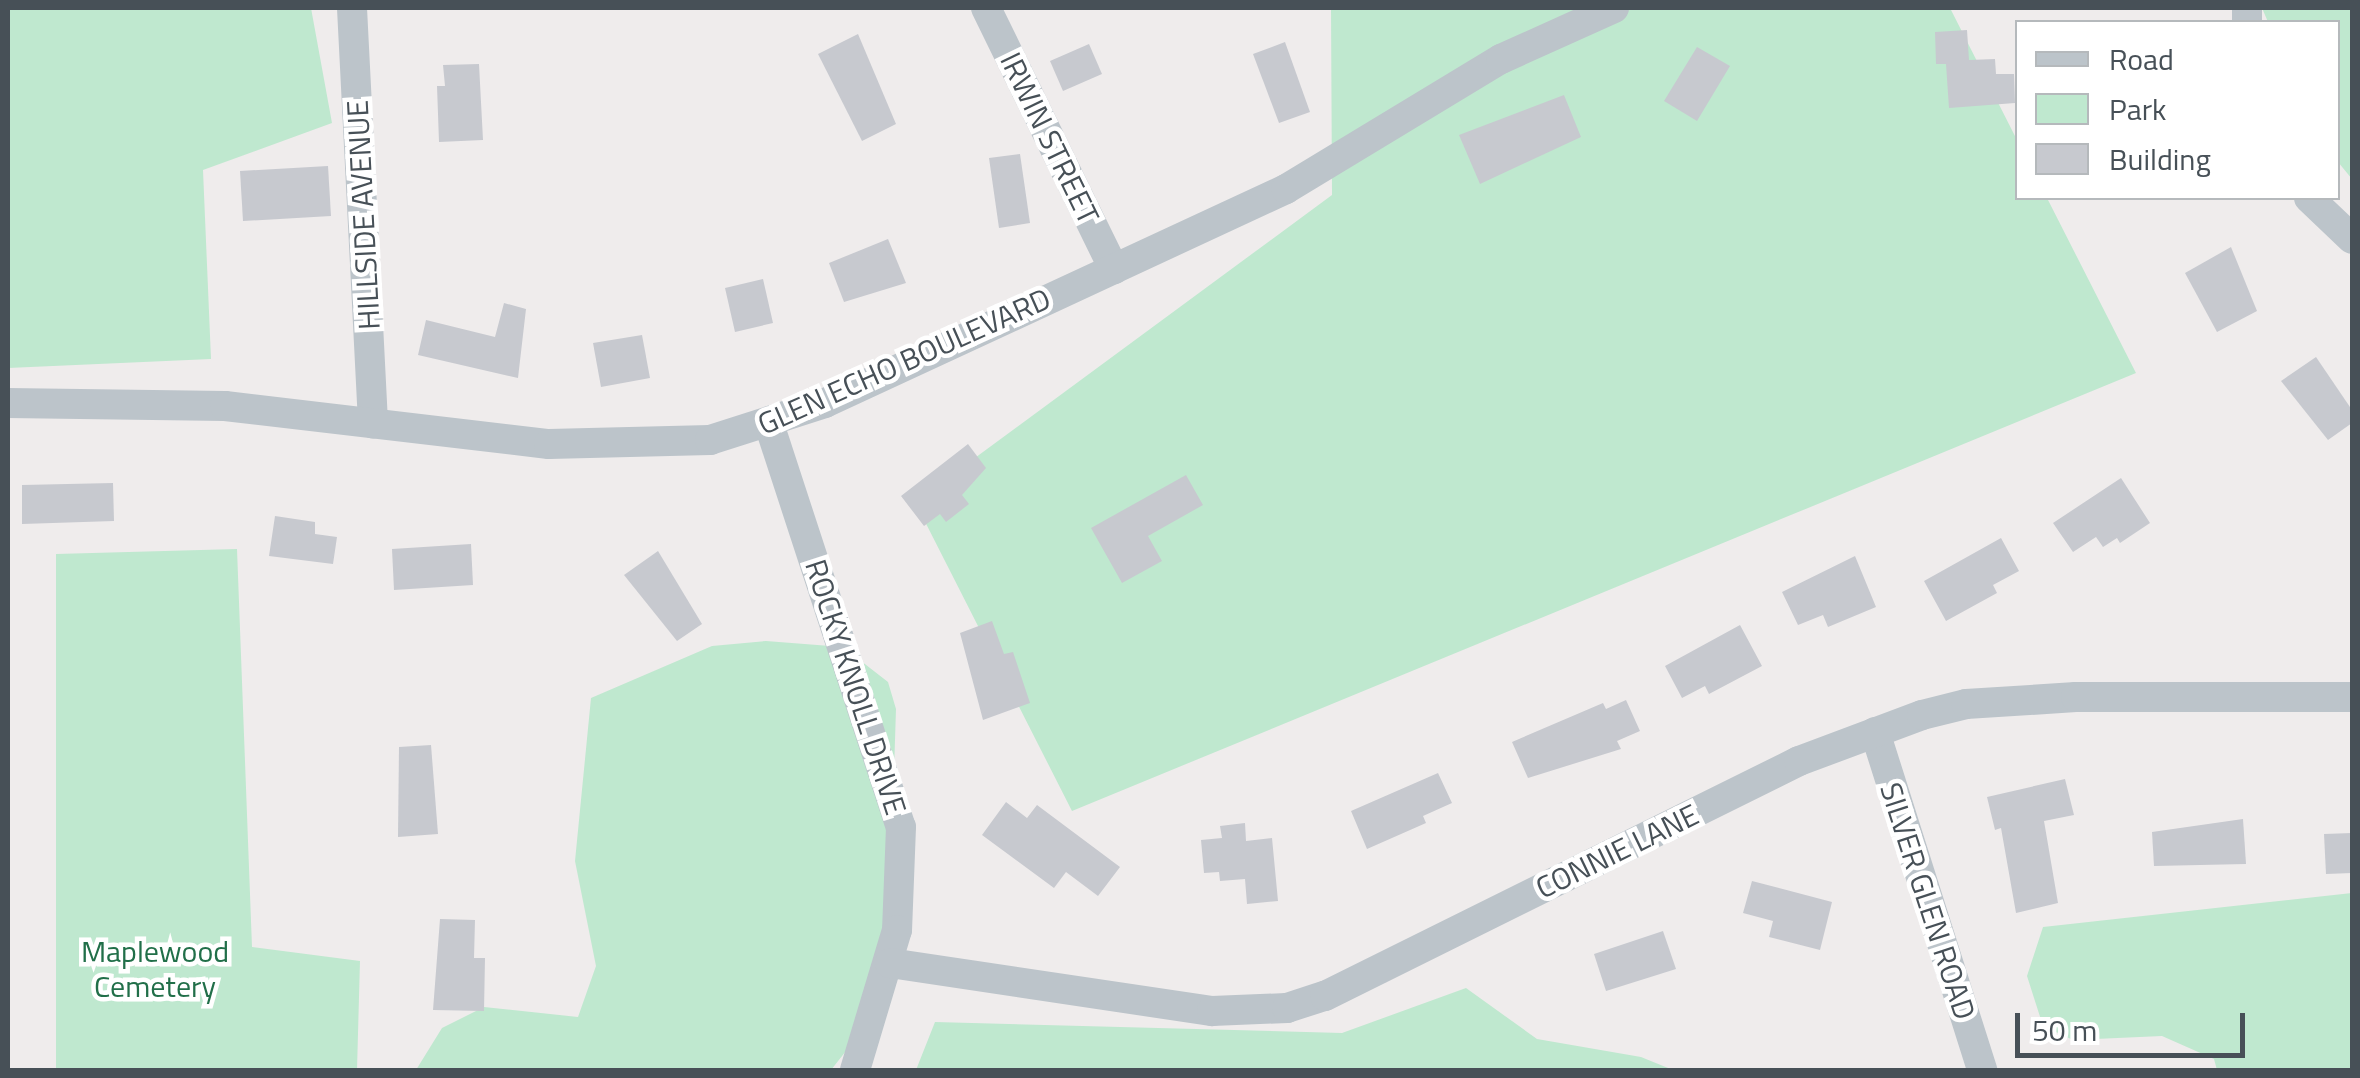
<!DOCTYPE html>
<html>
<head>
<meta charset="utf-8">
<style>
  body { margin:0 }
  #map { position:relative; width:2360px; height:1078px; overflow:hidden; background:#efecec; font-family:"Titillium Web",sans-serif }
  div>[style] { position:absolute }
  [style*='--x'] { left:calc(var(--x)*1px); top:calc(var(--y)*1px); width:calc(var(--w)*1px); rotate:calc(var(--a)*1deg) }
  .green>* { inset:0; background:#bfe8cf }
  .building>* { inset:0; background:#c7c9cf }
  .minor>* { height:30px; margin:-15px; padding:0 15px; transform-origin:15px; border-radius:15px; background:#bcc4ca }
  span { translate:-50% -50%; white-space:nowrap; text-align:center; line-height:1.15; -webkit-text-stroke:9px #fff; paint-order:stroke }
  .street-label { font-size:30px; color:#475057 }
  .park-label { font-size:30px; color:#216f49 }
  .frame { position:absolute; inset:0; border:10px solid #475057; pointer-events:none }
  .legend { position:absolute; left:2015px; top:20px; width:325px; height:180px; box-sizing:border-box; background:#fff; border:2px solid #b5b9bc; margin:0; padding:12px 18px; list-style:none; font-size:30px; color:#475057 }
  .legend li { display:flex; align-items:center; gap:20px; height:50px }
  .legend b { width:50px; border:2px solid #b5b9bc }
  .scale { position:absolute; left:2015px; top:1013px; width:230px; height:45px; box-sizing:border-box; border:5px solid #475057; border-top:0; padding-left:12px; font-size:30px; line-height:35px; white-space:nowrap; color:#475057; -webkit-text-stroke:8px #fff; paint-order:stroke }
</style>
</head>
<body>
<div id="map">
  <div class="green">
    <i style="clip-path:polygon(8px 8px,311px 8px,332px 123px,203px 170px,211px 359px,8px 368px)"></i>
    <i style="clip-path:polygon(1331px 8px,1950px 8px,2017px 140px,2018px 198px,2047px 198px,2136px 373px,1072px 811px,915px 502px,1332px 195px)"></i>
    <i style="clip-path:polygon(2262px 8px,2352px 8px,2352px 179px,2338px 162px,2338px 22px,2268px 22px)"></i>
    <i style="clip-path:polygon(237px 549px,252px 947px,360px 961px,357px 1070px,56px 1070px,56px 554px)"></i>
    <i style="clip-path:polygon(766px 641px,843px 647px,888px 682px,896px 709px,889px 928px,872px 1018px,831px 1070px,416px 1070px,442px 1028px,484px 1007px,578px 1017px,596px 966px,575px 861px,591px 698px,712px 646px)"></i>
    <i style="clip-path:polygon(2352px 893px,2352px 1070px,2217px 1070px,2214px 1059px,2162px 1036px,2073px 1040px,2043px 1026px,2027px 976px,2043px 927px)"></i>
    <i style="clip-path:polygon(1466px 988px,1537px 1039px,1641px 1057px,1673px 1070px,916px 1070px,935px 1022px,1342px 1033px)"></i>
  </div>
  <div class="building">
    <i style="clip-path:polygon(1967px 30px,1969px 60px,1995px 59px,1996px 74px,2014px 74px,2015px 103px,1949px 108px,1946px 64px,1936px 64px,1935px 32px)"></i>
    <i style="clip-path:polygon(858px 34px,896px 124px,862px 141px,818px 54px)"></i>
    <i style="clip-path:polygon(1285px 42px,1310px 112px,1279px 123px,1253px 54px)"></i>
    <i style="clip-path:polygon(1089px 44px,1102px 74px,1063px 91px,1050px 61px)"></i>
    <i style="clip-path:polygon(1697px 47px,1730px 66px,1697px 121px,1664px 101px)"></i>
    <i style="clip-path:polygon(479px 64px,483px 140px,439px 142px,437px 86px,445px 86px,443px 65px)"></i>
    <i style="clip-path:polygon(1564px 95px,1581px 137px,1480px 184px,1459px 135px)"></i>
    <i style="clip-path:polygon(1020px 154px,1030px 223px,999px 228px,989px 158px)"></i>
    <i style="clip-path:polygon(328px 166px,331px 216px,243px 221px,240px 171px)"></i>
    <i style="clip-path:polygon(888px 239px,906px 283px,844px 302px,829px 263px)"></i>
    <i style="clip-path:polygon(2231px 247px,2257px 311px,2217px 332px,2185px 273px)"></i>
    <i style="clip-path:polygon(763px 279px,773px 323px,735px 332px,725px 288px)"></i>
    <i style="clip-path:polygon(504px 303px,526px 309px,518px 378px,418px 355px,426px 320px,495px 337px)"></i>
    <i style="clip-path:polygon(642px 335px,650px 378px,601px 387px,593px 343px)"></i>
    <i style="clip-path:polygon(2316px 357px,2352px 410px,2352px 423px,2328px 440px,2281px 381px)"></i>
    <i style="clip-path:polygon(968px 444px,986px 468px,962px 495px,969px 504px,946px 522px,940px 514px,924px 526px,901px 496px)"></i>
    <i style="clip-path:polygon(1186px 475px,1203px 505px,1148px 536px,1162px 561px,1122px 583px,1091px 528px)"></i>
    <i style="clip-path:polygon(2121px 478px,2150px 523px,2120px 543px,2117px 538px,2103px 547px,2096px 537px,2073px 552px,2053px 523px)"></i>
    <i style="clip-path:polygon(113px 483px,114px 521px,22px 524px,22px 485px)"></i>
    <i style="clip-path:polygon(275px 516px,315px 522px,315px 534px,337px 537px,333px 564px,269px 556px)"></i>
    <i style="clip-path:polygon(2001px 538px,2019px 571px,1993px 585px,1997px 593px,1946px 621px,1924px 581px)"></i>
    <i style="clip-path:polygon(471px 544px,473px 585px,394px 590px,392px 549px)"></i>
    <i style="clip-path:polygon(658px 551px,702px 624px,677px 641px,624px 575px)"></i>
    <i style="clip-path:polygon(1855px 556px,1876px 607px,1828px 627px,1823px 615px,1798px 625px,1782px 592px)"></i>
    <i style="clip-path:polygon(992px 621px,1004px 654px,1013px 652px,1030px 703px,983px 720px,960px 633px)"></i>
    <i style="clip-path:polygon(1740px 625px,1762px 666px,1709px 694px,1705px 686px,1682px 698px,1665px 666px)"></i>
    <i style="clip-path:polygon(1626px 700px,1640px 731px,1617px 741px,1621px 749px,1528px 778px,1512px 742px,1603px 703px,1606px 709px)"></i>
    <i style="clip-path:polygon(431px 745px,438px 834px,398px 837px,399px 747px)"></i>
    <i style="clip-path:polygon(1438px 773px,1452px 803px,1423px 816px,1426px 823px,1367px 849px,1351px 811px)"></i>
    <i style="clip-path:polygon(2065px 779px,2074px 815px,2044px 821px,2058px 903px,2016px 913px,2001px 828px,1995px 830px,1987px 797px)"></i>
    <i style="clip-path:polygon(1006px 802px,1027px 818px,1037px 805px,1120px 867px,1098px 896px,1066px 872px,1054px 888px,982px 835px)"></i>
    <i style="clip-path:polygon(2243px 819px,2246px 864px,2154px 866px,2152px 832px)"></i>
    <i style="clip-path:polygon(1245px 823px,1246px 841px,1272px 838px,1278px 901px,1247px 904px,1245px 879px,1220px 881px,1219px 872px,1204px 873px,1201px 840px,1222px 838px,1220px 826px)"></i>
    <i style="clip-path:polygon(2352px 833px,2352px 873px,2326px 874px,2324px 834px)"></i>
    <i style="clip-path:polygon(1752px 881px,1832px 902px,1820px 950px,1769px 937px,1773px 921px,1743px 913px)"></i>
    <i style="clip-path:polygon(440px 919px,475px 920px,474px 958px,485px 958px,484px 1011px,433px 1010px)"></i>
    <i style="clip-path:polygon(1663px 931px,1676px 969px,1606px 991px,1594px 954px)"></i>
  </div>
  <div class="minor">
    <i style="--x:352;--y:8;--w:416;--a:87.1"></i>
    <i style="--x:986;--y:8;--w:291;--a:63.9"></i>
    <i style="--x:2247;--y:8;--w:14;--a:90"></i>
    <i style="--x:2309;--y:198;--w:59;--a:43.6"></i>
    <i style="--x:8;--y:403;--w:217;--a:0.8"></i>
    <i style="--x:225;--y:406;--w:326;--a:6.7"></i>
    <i style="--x:549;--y:444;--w:161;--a:-1.4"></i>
    <i style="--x:710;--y:440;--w:121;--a:-17.8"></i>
    <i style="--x:825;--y:403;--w:508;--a:-24.9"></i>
    <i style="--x:1286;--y:189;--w:251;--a:-31.2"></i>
    <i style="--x:1501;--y:59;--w:124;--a:-24.3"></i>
    <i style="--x:769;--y:424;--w:424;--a:71.9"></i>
    <i style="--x:901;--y:827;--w:103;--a:92.2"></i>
    <i style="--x:897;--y:930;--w:146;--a:106.7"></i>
    <i style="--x:1875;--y:732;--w:355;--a:72.4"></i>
    <i style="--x:890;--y:963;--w:326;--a:8.5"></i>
    <i style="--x:1212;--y:1011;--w:75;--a:-2.3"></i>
    <i style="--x:1287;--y:1008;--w:40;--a:-18"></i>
    <i style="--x:1325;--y:996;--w:529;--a:-26.37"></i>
    <i style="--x:1799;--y:761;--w:131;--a:-20.5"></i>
    <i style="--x:1922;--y:715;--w:45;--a:-14"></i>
    <i style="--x:1966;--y:704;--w:110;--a:-3.6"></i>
    <i style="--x:2076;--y:697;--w:276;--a:0"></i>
  </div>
  <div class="street-label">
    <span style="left:1050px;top:138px;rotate:64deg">IRWIN STREET</span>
    <span style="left:363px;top:215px;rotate:-93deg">HILLSIDE AVENUE</span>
    <span style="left:904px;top:361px;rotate:-24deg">GLEN ECHO BOULEVARD</span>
    <span style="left:856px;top:687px;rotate:72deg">ROCKY KNOLL DRIVE</span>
    <span style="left:1617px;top:851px;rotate:-26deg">CONNIE LANE</span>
    <span style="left:1928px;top:901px;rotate:72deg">SILVER GLEN ROAD</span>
  </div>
  <div class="park-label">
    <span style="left:155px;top:968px">Maplewood<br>Cemetery</span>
  </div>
  <div class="frame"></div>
  <ul class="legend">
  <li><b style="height:12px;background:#bcc4ca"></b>Road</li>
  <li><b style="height:28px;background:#bfe8cf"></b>Park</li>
  <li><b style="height:28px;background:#c7c9cf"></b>Building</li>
  </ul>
  <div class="scale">50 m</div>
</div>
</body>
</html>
